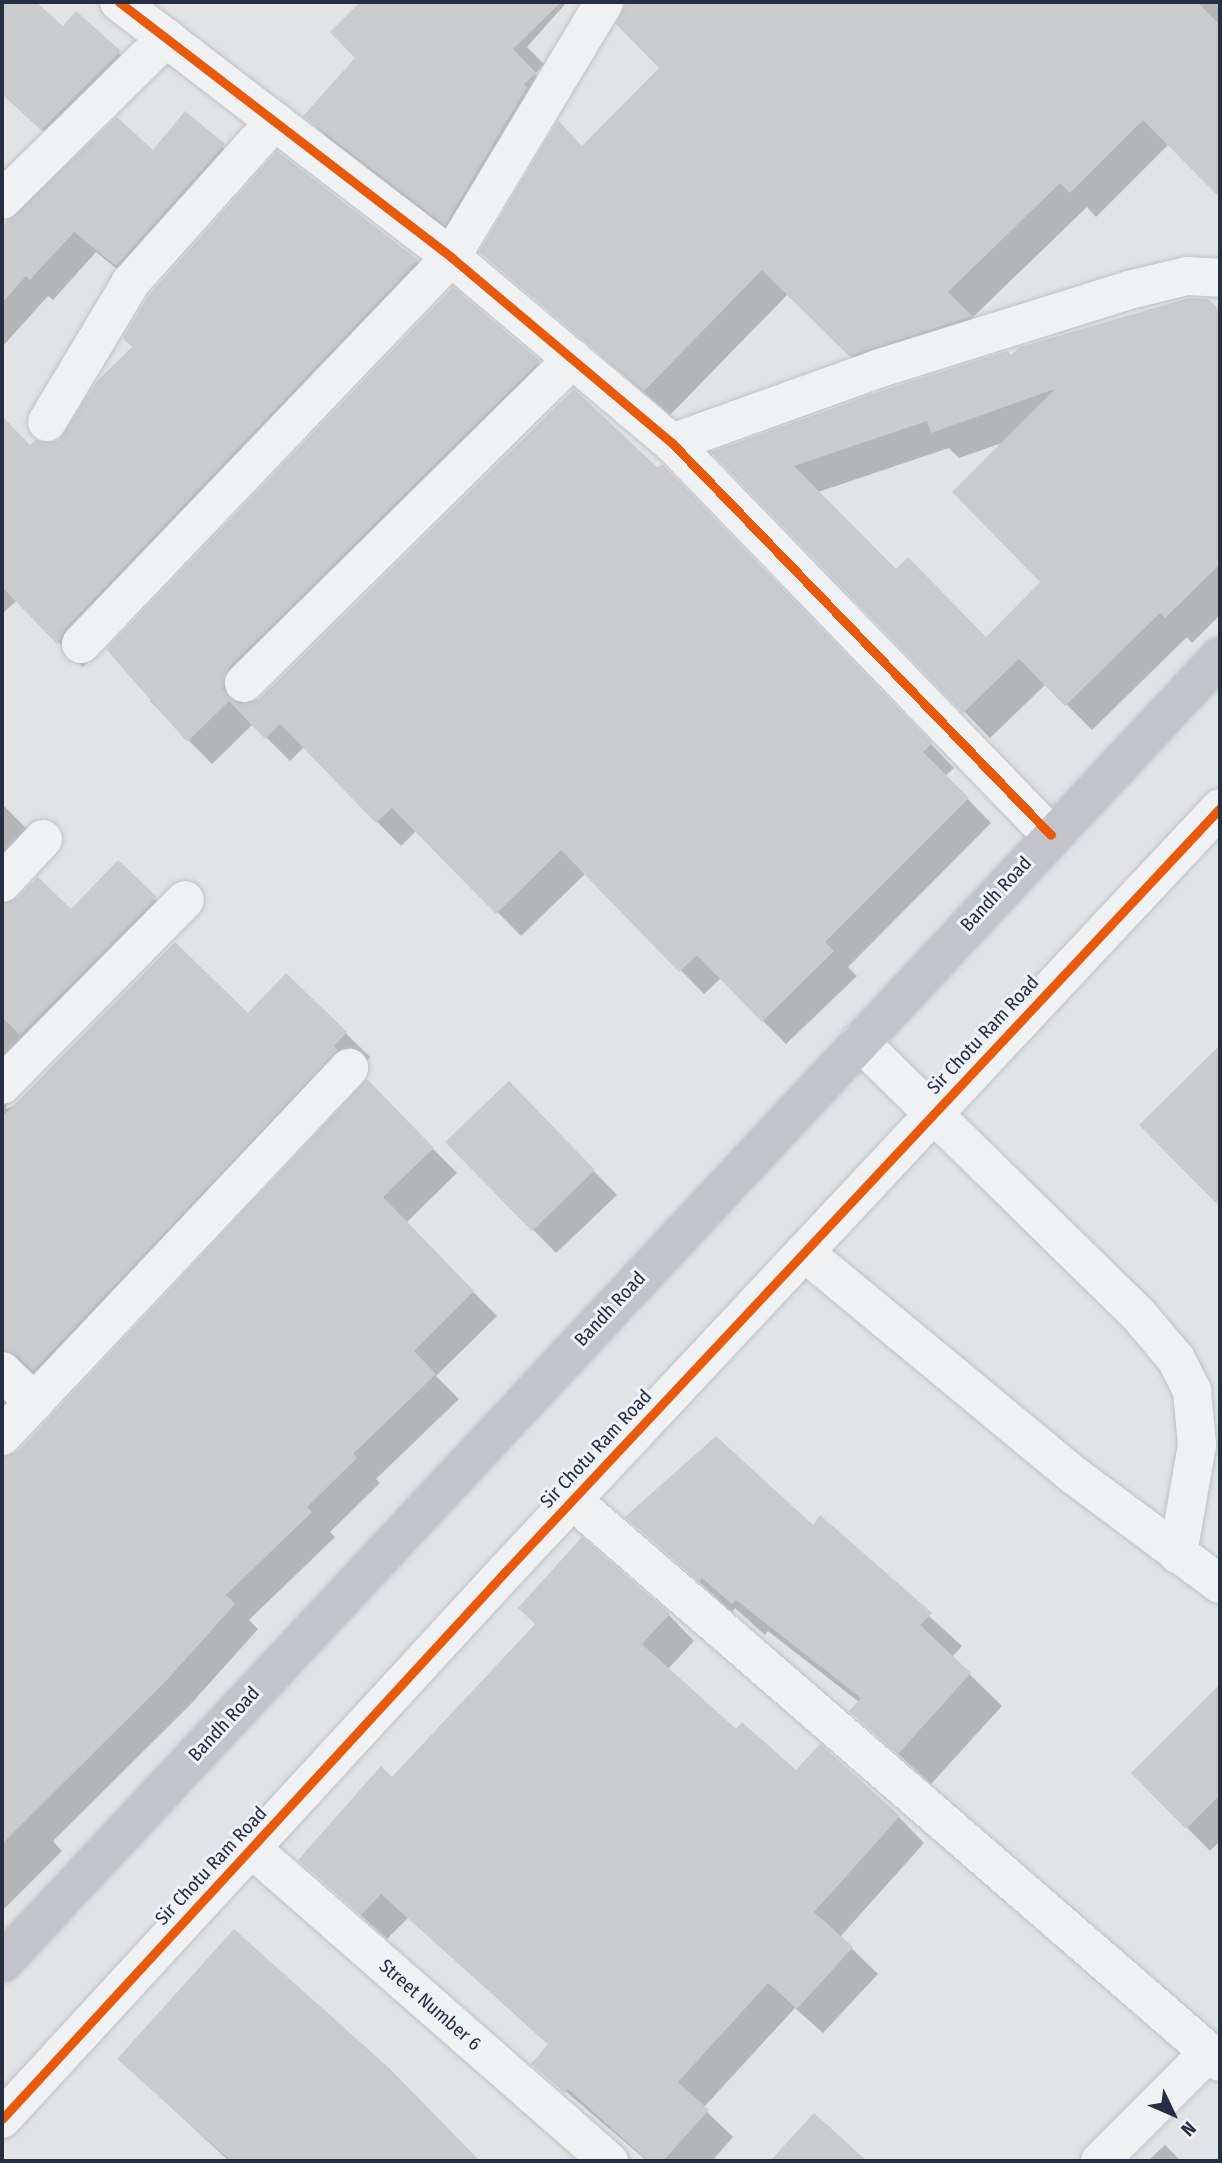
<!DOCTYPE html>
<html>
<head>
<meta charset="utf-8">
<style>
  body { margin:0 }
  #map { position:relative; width:1222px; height:2163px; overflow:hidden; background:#e1e3e6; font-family:"Fira Sans Condensed",sans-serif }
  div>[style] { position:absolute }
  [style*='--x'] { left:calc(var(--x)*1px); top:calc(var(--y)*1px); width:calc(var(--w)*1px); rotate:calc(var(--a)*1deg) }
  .shadow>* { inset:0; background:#0003 }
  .building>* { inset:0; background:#c9cbce }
  .roads { filter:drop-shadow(0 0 2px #bfc1c4) drop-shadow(0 0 2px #bfc1c4) }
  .street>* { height:38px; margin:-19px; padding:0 19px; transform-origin:19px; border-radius:19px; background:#f0f1f3 }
  .secondary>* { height:38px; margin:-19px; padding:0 19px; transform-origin:19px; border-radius:19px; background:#c2c4c9 }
  .cycleway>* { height:9px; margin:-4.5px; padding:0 4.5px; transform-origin:4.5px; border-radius:4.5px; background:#e8590c }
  span { translate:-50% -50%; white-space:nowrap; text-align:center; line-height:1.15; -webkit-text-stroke:6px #eef1f6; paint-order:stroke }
  .street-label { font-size:19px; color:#262f41 }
  .frame { position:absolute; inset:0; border:4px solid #262f41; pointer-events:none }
  .north { position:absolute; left:1138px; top:2079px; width:70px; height:70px; -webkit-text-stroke:5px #eef1f6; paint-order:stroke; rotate:134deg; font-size:19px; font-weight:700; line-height:28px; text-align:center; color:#262f41 }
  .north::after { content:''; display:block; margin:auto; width:24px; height:32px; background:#262f41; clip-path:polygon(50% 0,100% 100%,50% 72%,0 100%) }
</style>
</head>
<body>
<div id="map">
  <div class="shadow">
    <i style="clip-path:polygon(2px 2px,34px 2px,63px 28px,76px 13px,141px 74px,64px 150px,2px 94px)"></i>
    <i style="clip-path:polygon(363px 2px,567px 2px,527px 47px,544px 64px,535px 74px,558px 98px,469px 247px,329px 139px,305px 116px,358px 57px,332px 32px)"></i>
    <i style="clip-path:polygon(628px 2px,1220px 2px,1220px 195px,1169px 144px,1096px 217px,1087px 207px,972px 318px,995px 342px,876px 381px,788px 294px,670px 415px,482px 252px,662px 68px,618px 24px)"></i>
    <i style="clip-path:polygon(185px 114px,245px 167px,138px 286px,96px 252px,53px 300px,48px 296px,2px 347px,2px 230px,117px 119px,153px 152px)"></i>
    <i style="clip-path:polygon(417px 261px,442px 286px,83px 667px,17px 600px,2px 614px,2px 446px,16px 433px,31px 447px,59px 442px)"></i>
    <i style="clip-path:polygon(evenodd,1189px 300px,1209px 301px,1220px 313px,1220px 615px,1192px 643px,1187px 637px,1092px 730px,1046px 684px,990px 738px,714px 453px,1011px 358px,1021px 349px,1189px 300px,1005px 442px,1042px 582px,987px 639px,896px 571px,818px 492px,949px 448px,959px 458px,1005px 442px)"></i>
    <i style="clip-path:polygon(539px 362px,562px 385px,252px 691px,247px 707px,657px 469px,687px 491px,954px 768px,945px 776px,991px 823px,848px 967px,857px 976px,786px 1044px,721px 978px,704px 994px,586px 873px,521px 936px,417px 830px,401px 846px,304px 747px,290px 761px,253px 724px,212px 764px,150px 701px)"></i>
    <i style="clip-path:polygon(2px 804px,49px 851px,5px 905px,71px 912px,118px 863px,180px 923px,10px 1094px,6px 1109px,248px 1015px,286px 975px,370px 1057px,58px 1394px,34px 1373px,10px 1380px,5px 1403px,26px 1428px,2px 1458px,19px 1453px,367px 1082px,457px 1173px,406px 1223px,497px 1316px,436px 1376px,459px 1399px,376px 1479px,380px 1483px,330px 1532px,335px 1537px,249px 1620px,258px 1629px,190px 1705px,53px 1841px,62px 1851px,2px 1911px)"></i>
    <i style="clip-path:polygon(1220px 1047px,1220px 1204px,1142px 1125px)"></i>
    <i style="clip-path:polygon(532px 1107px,617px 1195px,556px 1253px,447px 1142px)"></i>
    <i style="clip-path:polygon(628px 1517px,813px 1527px,821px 1518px,962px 1646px,952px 1657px,1002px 1706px,931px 1784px,851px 1711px,859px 1702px,768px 1631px,765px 1635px,735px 1608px,732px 1612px)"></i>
    <i style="clip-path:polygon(669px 1615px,694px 1641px,668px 1669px,736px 1731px,796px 1773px,899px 1817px,924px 1843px,840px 1937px,878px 1974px,823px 2033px,795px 2008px,703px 2108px,733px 2137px,712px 2161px,647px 2161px,534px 2064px,549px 2045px,408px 1918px,387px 1939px,300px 1860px,392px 1779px)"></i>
    <i style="clip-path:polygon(1211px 1696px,1220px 1706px,1220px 1841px,1210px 1851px,1133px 1773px)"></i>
    <i style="clip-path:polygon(119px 2059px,463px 2146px,478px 2161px,229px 2161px)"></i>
    <i style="clip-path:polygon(1165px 2145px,1181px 2161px,1148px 2161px)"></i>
  </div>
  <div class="building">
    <i style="clip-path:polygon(2px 2px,36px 2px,63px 26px,76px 11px,121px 51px,41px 130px,2px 94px)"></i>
    <i style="clip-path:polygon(360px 2px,561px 2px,513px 49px,536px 73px,524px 84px,527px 87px,445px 225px,303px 116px,355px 58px,330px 32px)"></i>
    <i style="clip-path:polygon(626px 2px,1197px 2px,1220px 25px,1220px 198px,1143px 120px,1070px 193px,1060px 183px,948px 292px,972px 316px,849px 356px,762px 270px,644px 391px,479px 252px,558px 120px,582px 146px,659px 68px,616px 24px)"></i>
    <i style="clip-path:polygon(185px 111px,225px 144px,116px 266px,74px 232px,30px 280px,26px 276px,2px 303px,2px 227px,7px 221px,117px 117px,153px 150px)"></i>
    <i style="clip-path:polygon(277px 151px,418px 260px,65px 629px,57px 644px,2px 587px,2px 416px,30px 445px,35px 440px,58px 441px,98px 380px,132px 347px,123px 338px,149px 295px)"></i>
    <i style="clip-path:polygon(453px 287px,540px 361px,229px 667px,223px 689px,239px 704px,259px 699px,574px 389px,657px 467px,663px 465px,932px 743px,923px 752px,969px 798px,825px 942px,834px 951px,762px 1022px,697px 955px,679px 972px,561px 850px,496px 914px,392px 808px,376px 823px,280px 724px,265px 739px,229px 701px,187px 742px,106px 649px)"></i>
    <i style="clip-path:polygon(evenodd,1189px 298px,1209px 299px,1220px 311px,1220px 564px,1165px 618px,1160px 613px,1065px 706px,1019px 659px,963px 713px,711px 452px,884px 390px,1007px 351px,1011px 355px,1020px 347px,1189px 298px,1055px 389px,952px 492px,1040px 582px,986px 637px,908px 557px,896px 569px,794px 466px,927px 421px,931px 433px,1055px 389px)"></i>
    <i style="clip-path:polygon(118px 860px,157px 897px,20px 1035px,2px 1017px,2px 904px,17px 898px,38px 877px,71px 909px)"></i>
    <i style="clip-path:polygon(175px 942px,248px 1013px,286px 973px,347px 1032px,334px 1046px,338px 1050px,33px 1371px,17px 1355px,2px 1350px,2px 1117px)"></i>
    <i style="clip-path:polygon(1220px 1045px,1220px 1207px,1139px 1125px)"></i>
    <i style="clip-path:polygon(367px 1079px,434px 1148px,383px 1197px,474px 1291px,414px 1351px,436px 1374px,353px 1454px,357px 1458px,307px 1507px,312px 1512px,226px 1595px,235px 1604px,166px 1681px,2px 1844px,2px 1457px,18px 1451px)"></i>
    <i style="clip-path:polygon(509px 1081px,595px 1170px,532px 1231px,445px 1142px)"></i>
    <i style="clip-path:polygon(716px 1436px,813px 1525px,820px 1515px,932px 1613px,920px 1625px,971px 1673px,898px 1754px,849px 1711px,861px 1698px,736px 1600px,732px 1604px,702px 1578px,699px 1581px,625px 1517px)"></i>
    <i style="clip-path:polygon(582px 1537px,670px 1614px,642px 1644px,736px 1729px,742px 1722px,796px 1770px,820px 1744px,900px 1816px,814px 1912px,853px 1947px,797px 2009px,768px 1983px,678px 2082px,709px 2110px,663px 2161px,648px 2161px,568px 2089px,565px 2093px,531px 2064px,548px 2044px,381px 1894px,361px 1915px,298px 1860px,381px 1766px,392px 1777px,535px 1624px,518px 1608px)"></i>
    <i style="clip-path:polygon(1220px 1684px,1220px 1795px,1186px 1829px,1131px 1773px)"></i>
    <i style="clip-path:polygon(234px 1929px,389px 2068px,480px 2161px,231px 2161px,117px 2059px)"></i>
    <i style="clip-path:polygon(814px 2113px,867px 2161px,770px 2161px)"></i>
  </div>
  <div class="roads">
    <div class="street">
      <i style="--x:119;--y:2;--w:419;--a:37.5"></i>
      <i style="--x:451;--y:257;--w:289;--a:40.1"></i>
      <i style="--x:672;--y:443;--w:545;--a:45.97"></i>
      <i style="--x:2;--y:200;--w:231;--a:-44.6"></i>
      <i style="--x:47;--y:422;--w:163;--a:-59"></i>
      <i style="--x:131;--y:282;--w:216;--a:-48.2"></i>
      <i style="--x:672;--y:443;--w:218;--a:-19.8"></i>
      <i style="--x:877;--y:369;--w:264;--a:-17.4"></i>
      <i style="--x:1129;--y:290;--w:60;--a:-13.6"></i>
      <i style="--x:1187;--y:276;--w:33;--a:3"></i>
      <i style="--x:81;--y:644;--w:535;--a:-46.29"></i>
      <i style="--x:451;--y:257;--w:297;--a:-59"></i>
      <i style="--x:244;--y:683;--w:462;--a:-44.6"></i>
      <i style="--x:2;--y:883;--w:60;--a:-47"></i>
      <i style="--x:860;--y:1042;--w:388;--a:44.4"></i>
      <i style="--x:1137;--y:1313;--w:60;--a:49.7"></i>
      <i style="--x:1176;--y:1359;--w:36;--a:63"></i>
      <i style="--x:1192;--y:1391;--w:54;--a:84.7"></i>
      <i style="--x:1197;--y:1445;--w:111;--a:99.9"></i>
      <i style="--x:2;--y:1085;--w:260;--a:-45.3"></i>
      <i style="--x:804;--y:1252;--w:352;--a:39.6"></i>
      <i style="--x:1075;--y:1476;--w:181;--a:36.7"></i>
      <i style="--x:2;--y:1371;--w:45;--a:44.1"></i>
      <i style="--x:2;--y:1436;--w:506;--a:-46.68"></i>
      <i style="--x:572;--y:1500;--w:858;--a:40.93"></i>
      <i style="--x:251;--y:1848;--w:476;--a:41.2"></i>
      <i style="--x:2;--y:2119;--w:742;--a:-47.4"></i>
      <i style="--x:504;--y:1573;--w:1048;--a:-46.89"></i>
      <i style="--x:1100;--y:2161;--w:154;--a:-45"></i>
    </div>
    <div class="secondary">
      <i style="--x:2;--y:1963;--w:1786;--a:-47"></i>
    </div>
  </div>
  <div class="cycleway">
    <i style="--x:119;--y:2;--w:419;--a:37.5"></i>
    <i style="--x:451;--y:257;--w:289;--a:40.1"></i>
    <i style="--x:672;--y:443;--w:545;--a:45.97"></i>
    <i style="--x:2;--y:2119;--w:742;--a:-47.4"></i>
    <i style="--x:504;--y:1573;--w:1048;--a:-46.89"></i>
  </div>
  <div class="street-label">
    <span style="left:996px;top:894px;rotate:-47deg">Bandh Road</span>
    <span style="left:983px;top:1035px;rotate:-47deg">Sir Chotu Ram Road</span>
    <span style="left:610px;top:1309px;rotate:-47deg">Bandh Road</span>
    <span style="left:596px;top:1449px;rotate:-47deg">Sir Chotu Ram Road</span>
    <span style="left:224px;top:1724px;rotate:-47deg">Bandh Road</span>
    <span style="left:211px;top:1866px;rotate:-47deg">Sir Chotu Ram Road</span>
    <span style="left:430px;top:2005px;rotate:41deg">Street Number 6</span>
  </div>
  <div class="frame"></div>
  <div class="north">N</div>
</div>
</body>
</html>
